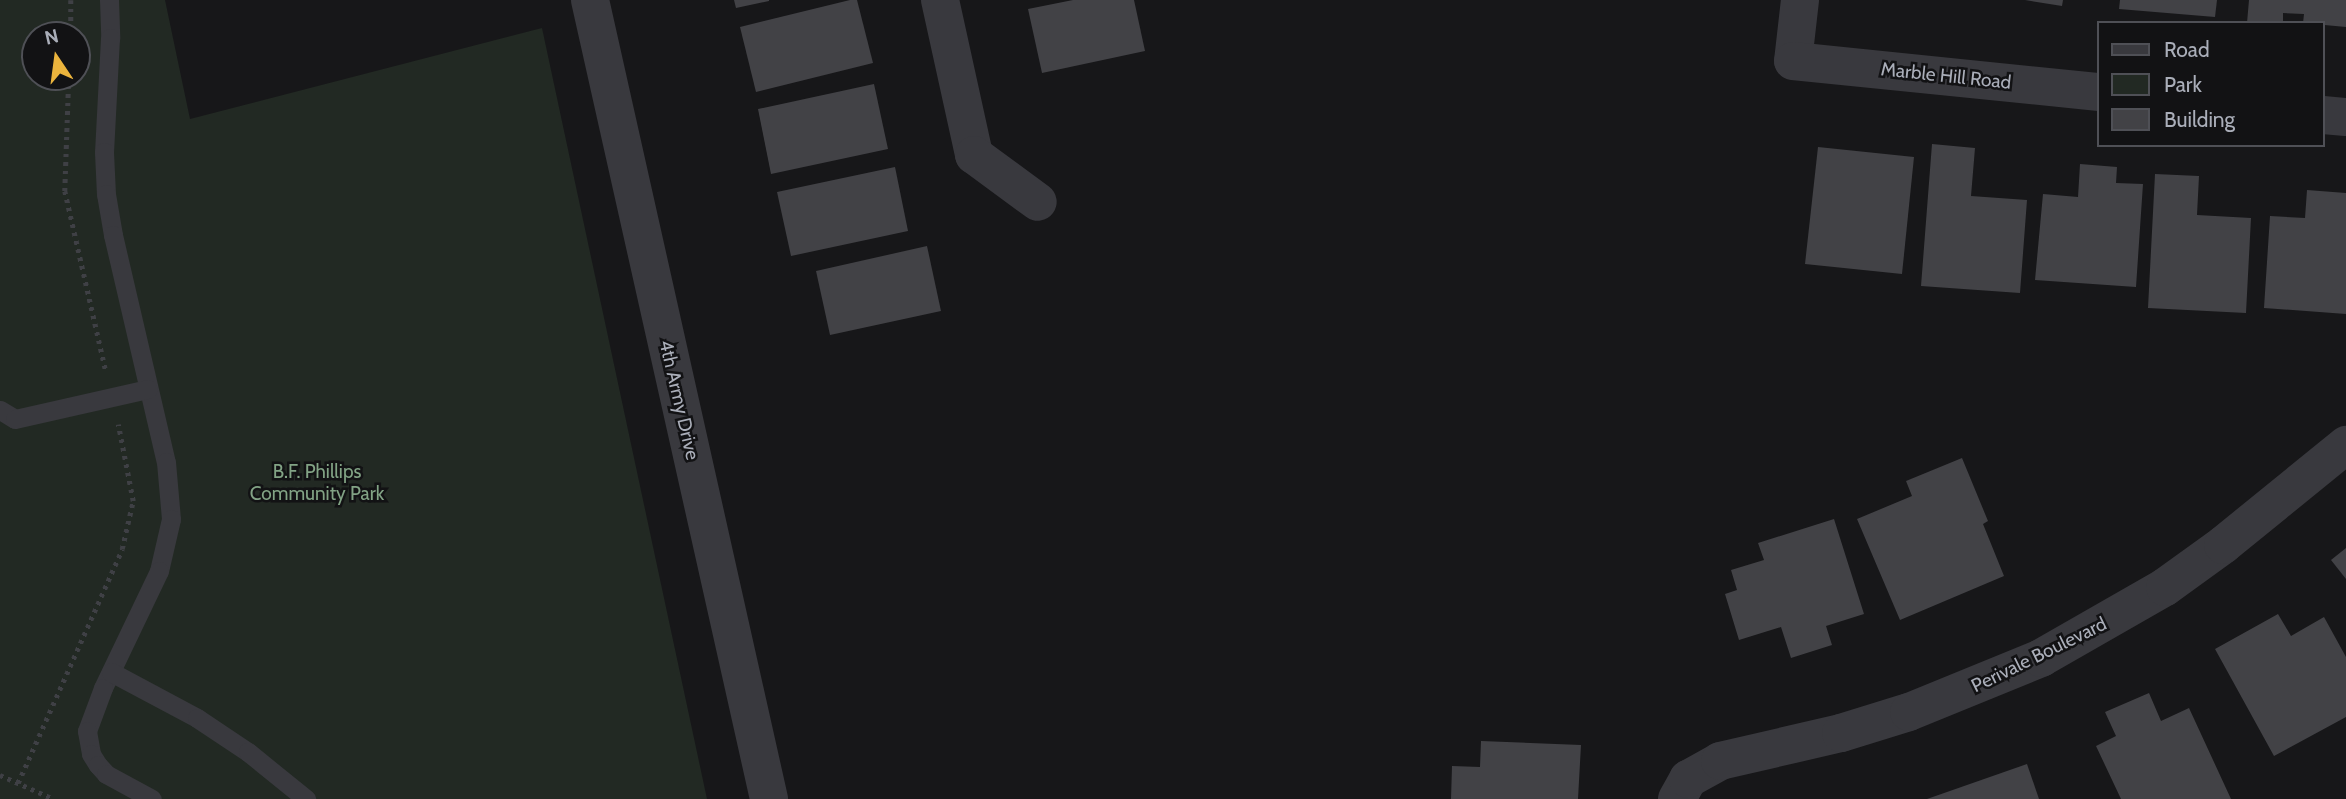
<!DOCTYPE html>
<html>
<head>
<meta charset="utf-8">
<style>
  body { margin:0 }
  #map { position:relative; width:2346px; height:799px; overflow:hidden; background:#171719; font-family:Cabin,sans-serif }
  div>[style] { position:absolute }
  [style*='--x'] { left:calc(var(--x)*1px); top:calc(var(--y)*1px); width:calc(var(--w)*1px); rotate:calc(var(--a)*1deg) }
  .green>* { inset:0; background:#222923 }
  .building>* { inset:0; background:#424246 }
  .path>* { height:4.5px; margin-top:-2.25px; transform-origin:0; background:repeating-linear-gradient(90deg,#3f4045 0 3.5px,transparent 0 8.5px) }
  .service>* { height:19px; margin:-9.5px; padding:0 9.5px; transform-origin:9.5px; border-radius:9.5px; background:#39393e }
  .minor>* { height:38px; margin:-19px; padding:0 19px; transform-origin:19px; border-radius:19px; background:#39393e }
  .tertiary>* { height:38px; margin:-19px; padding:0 19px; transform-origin:19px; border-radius:19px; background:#39393e }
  span { translate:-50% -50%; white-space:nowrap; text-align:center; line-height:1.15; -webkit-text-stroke:5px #121214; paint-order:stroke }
  .street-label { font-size:19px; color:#aaaeb9 }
  .park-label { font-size:19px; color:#82a385 }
  .legend { position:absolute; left:2097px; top:21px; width:228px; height:126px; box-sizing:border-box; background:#121214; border:2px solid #4f5056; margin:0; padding:9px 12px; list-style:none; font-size:21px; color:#aaaeb9 }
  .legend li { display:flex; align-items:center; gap:14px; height:35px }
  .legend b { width:35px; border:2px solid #4f5056 }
  .north { position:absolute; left:21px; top:21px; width:70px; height:70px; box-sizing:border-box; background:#121214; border:2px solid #4f5056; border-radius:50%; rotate:347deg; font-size:19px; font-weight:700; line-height:28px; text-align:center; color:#aaaeb9 }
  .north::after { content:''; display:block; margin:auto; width:24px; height:32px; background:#ebb43d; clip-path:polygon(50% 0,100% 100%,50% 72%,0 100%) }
</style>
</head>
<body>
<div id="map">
  <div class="green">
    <i style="clip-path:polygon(evenodd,0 0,165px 0,190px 119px,542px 28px,707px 799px,0 799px,0 0,35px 35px,77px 35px,77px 77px,35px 77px,35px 35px)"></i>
  </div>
  <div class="building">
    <i style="clip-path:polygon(734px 0,769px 0,769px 1px,736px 8px)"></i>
    <i style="clip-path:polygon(850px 0,857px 0,873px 63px,756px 92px,740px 27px)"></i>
    <i style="clip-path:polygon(1073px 0,1134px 0,1145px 51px,1042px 73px,1028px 9px)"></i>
    <i style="clip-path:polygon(2025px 0,2063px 0,2062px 6px)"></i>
    <i style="clip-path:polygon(2120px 0,2217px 0,2215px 17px,2119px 9px)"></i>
    <i style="clip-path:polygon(2249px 0,2346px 0,2346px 27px,2303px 23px,2304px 14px,2283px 13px,2283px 23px,2247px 23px)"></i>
    <i style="clip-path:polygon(874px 84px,888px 149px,771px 174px,758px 109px)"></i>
    <i style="clip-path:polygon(1932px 144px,1975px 148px,1971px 196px,2027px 200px,2020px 293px,1921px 286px)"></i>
    <i style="clip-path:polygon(1818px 147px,1914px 157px,1902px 274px,1805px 264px)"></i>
    <i style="clip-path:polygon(2080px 164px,2117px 167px,2116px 183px,2143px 184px,2136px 287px,2035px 280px,2043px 194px,2078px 197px)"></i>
    <i style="clip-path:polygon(895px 167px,908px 231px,791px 256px,777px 192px)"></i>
    <i style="clip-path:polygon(2155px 174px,2199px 176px,2197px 215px,2251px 218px,2246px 313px,2148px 308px)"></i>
    <i style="clip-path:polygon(2307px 190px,2346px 193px,2346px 314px,2264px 308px,2270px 216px,2305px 218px)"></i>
    <i style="clip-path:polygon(927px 246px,941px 311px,830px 335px,816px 271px)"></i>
    <i style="clip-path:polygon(1962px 458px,1988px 521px,1983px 524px,2004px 576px,1900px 620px,1857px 519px,1912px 496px,1906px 481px)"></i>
    <i style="clip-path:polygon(1834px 519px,1864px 614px,1826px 626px,1832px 645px,1791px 658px,1781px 627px,1739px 640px,1725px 594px,1737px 590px,1731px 570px,1764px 560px,1758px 543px)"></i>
    <i style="clip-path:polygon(2346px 548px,2346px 579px,2331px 560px)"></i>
    <i style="clip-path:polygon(2278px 614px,2291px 636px,2324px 617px,2346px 657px,2346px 717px,2274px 756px,2215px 649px)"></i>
    <i style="clip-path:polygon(2149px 693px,2161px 721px,2189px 708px,2231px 799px,2121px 799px,2096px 746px,2116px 736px,2105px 712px)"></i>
    <i style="clip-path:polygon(1481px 741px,1581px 745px,1578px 799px,1451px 799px,1452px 766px,1480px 767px)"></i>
    <i style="clip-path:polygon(2027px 764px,2039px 799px,1927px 799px)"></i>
  </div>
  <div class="path">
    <i style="--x:71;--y:0;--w:35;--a:90"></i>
    <i style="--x:69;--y:77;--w:114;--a:92"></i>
    <i style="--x:65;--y:191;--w:185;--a:77.2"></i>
    <i style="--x:0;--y:775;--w:59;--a:24"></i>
    <i style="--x:18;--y:783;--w:256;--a:-66"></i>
    <i style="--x:122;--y:549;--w:49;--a:-77.1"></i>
    <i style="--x:133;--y:501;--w:78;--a:-101"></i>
  </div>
  <div class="service">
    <i style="--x:109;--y:0;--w:38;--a:88"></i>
    <i style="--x:110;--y:38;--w:114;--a:93"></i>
    <i style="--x:104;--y:152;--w:42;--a:87.3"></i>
    <i style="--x:106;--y:194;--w:42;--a:80.3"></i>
    <i style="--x:113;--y:235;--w:233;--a:76.9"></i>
    <i style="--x:166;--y:462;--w:57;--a:85"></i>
    <i style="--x:171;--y:519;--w:53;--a:103"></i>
    <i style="--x:159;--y:571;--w:130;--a:115.6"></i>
    <i style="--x:103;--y:688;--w:46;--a:110.4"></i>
    <i style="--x:87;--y:731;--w:23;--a:80"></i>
    <i style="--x:91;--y:754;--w:13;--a:58"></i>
    <i style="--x:98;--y:765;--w:12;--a:48"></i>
    <i style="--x:106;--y:774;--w:52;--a:28.5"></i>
    <i style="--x:0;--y:410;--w:17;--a:31"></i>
    <i style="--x:15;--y:419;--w:136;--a:-12.7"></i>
    <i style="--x:111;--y:672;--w:98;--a:28.1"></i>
    <i style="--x:197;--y:718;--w:61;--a:33.7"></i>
    <i style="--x:248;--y:752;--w:75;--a:39"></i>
  </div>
  <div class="minor">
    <i style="--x:940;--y:0;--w:159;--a:77.6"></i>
    <i style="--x:974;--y:155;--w:79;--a:36.3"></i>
    <i style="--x:1800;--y:0;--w:61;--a:96.5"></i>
    <i style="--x:1793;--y:61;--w:308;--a:5.8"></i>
    <i style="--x:2323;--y:115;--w:23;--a:5"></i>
    <i style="--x:1677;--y:799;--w:23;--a:-61"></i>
    <i style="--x:1688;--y:779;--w:37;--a:-29"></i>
    <i style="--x:1720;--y:761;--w:124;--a:-13"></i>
    <i style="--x:1841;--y:733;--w:71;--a:-17.2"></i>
    <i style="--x:1909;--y:712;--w:143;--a:-22.2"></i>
    <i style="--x:2041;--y:658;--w:143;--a:-29.8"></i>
    <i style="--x:2165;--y:587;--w:72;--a:-35.9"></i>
    <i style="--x:2223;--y:545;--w:159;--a:-39.1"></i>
  </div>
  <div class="tertiary">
    <i style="--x:590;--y:0;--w:819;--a:77.37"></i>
  </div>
  <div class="street-label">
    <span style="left:1946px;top:76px;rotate:6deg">Marble Hill Road</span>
    <span style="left:679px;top:400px;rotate:77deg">4th Army Drive</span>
    <span style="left:2039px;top:655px;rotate:-26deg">Perivale Boulevard</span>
  </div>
  <div class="park-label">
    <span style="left:317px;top:483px">B.F. Phillips<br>Community Park</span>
  </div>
  <ul class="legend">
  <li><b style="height:9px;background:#39393e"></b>Road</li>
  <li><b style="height:19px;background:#222923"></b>Park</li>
  <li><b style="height:19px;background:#424246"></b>Building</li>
  </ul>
  <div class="north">N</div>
</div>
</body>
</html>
